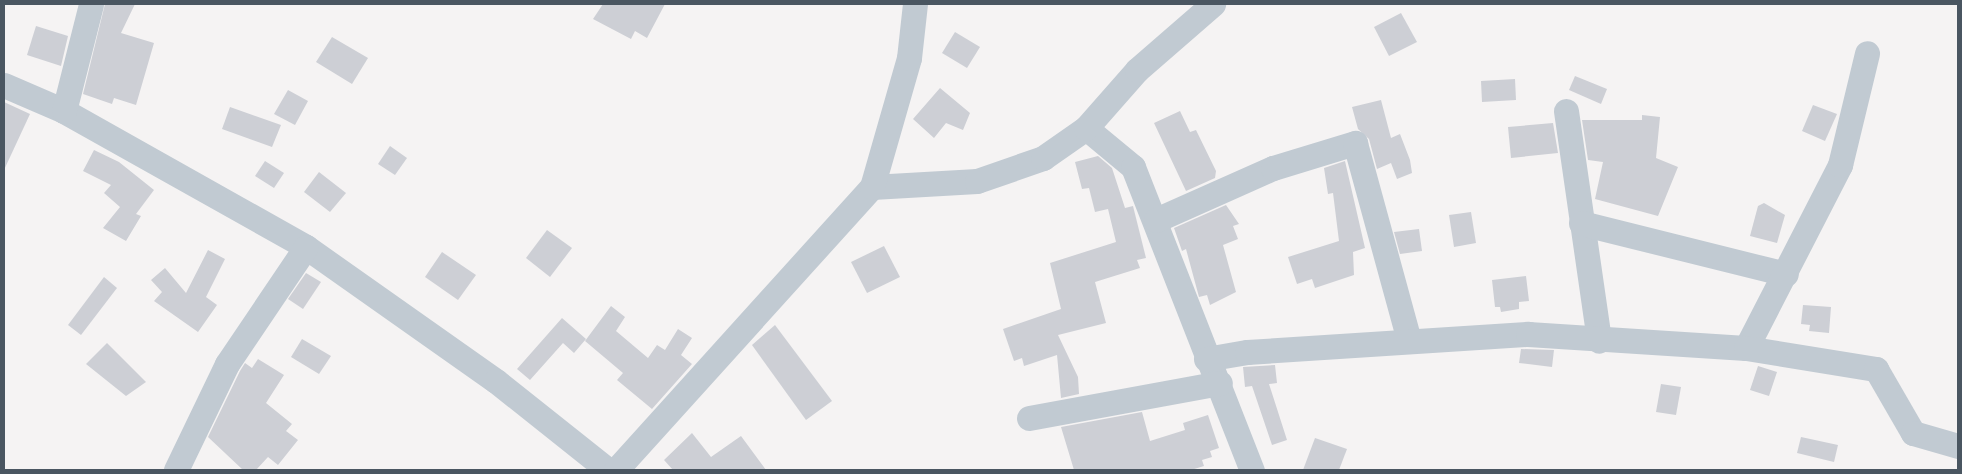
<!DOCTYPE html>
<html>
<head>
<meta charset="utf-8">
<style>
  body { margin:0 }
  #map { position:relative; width:1962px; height:474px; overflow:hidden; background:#f5f3f3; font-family:Montserrat,sans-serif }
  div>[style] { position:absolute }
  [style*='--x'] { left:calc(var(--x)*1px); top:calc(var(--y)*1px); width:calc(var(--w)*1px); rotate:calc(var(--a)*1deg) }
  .building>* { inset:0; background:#cdcfd5 }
  .minor>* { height:25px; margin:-12.5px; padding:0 12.5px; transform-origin:12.5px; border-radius:12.5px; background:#c1cad2 }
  span { translate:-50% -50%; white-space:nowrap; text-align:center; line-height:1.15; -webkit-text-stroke:5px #fff; paint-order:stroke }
  .frame { position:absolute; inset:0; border:5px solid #4a5661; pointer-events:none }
</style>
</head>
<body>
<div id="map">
  <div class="building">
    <i style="clip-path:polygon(105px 4px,135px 4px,121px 33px,154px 43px,136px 105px,114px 98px,112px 104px,83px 94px)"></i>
    <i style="clip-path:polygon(603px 4px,665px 4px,647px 38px,635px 31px,631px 39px,593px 19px)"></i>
    <i style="clip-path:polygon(1401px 13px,1417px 42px,1389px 56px,1374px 27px)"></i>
    <i style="clip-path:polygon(36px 26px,68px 36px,61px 66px,27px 55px)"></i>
    <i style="clip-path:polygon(955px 32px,980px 47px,967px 68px,942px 53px)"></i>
    <i style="clip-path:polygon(332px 37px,368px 58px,352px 84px,316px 62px)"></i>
    <i style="clip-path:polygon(1575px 76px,1607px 89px,1601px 104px,1569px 90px)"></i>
    <i style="clip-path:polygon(1515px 79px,1516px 100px,1482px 102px,1481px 81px)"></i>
    <i style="clip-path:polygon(940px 88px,970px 113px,963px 130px,946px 123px,934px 138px,913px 119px)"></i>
    <i style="clip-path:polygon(288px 90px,308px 101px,295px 125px,274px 114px)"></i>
    <i style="clip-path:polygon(1381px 100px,1391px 138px,1400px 134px,1410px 160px,1412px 173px,1397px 179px,1391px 163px,1377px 169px,1369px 139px,1358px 129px,1352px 107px)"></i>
    <i style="clip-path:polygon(4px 102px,30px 114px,4px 170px)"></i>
    <i style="clip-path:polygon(1813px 105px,1837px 114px,1825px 141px,1802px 131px)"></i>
    <i style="clip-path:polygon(230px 107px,281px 125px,272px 147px,222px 129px)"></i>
    <i style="clip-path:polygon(1180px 111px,1190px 132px,1196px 130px,1216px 171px,1215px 178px,1186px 191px,1154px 123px)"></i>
    <i style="clip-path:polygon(1642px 115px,1660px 117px,1656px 158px,1678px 167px,1658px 216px,1595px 199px,1603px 162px,1588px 160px,1582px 120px,1642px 120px)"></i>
    <i style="clip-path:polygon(1553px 123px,1558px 153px,1511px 158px,1508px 127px)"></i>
    <i style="clip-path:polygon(390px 146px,407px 158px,395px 175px,378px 164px)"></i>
    <i style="clip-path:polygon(94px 150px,119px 162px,154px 190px,136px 214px,141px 216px,126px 241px,103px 228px,120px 207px,104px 193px,111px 185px,83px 171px)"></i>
    <i style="clip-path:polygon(1098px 156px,1112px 168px,1125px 208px,1133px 206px,1146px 258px,1137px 260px,1140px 268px,1095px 282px,1106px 323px,1058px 335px,1078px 377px,1079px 394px,1061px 398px,1057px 355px,1024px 366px,1022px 358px,1014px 361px,1003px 329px,1061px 309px,1050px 263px,1116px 242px,1108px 209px,1095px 212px,1089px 188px,1082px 189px,1075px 162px)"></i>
    <i style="clip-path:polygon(265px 161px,284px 173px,274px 188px,255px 176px)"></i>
    <i style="clip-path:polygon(1345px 161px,1365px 248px,1353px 252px,1354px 275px,1315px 288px,1312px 279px,1297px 284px,1288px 257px,1339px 241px,1333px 193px,1328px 194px,1324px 168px)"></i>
    <i style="clip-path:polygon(319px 172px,346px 193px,330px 212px,304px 192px)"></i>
    <i style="clip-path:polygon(1764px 203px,1785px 215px,1777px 243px,1750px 236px,1758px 206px)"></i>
    <i style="clip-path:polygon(1226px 205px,1239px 224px,1233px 226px,1238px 239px,1223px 245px,1236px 292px,1210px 305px,1207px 295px,1199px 297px,1186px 249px,1182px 251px,1174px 228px)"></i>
    <i style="clip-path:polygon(1471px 212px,1476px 243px,1454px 247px,1449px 215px)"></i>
    <i style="clip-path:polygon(1419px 229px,1422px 251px,1400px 254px,1394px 232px)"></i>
    <i style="clip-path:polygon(547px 230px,572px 248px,550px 277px,526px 258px)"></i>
    <i style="clip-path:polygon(884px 246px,900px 277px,867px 293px,851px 262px)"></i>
    <i style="clip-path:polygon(208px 250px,225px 259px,206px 297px,217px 305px,198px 332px,154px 301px,162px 292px,151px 280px,165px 268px,186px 293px)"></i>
    <i style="clip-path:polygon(442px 252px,476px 275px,458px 300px,425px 277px)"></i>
    <i style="clip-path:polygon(306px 273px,321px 282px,303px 309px,288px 299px)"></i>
    <i style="clip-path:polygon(1526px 276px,1529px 301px,1519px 302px,1519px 309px,1501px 312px,1500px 307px,1495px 307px,1492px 280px)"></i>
    <i style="clip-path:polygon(104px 277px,117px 288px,81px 335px,68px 325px)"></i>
    <i style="clip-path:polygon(1803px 305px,1831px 307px,1829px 333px,1809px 331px,1810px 325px,1801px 324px)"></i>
    <i style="clip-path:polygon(611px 306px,625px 317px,616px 331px,648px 358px,657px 345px,665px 350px,678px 329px,692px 338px,681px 355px,692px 364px,652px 409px,617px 380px,623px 373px,585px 341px)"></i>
    <i style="clip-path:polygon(562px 318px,586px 339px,574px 353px,563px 343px,530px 380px,517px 369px)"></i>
    <i style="clip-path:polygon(775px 325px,832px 401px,806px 420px,752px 345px)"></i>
    <i style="clip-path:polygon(302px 339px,331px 356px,319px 374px,291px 357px)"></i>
    <i style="clip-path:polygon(107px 343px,146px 382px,126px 396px,86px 364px)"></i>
    <i style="clip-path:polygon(1521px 349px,1554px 350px,1552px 367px,1519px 363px)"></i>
    <i style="clip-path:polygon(258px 359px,284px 375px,266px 403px,292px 424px,286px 431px,298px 440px,278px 465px,268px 457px,256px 470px,243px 470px,208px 437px,240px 371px,245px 363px,252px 368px)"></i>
    <i style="clip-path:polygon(1275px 365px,1277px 383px,1269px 384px,1287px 440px,1272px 445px,1252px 386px,1245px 387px,1243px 367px)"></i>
    <i style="clip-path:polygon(1758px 366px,1777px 372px,1769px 396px,1750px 390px)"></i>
    <i style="clip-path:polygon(1661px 384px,1681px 387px,1676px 415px,1656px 412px)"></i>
    <i style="clip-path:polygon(1142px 412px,1150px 441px,1185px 430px,1183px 423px,1208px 415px,1219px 448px,1210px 451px,1212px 457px,1202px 460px,1204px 466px,1191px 470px,1074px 470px,1061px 427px)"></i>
    <i style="clip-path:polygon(692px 433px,711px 457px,741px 436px,766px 470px,673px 470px,664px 460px)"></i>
    <i style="clip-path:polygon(1801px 437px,1838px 445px,1834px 462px,1797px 453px)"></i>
    <i style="clip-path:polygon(1315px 438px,1347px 449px,1339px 470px,1303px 470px)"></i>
  </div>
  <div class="minor">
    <i style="--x:4;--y:85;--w:65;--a:23.4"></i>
    <i style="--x:64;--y:111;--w:278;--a:29.3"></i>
    <i style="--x:306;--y:247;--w:232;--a:35.2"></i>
    <i style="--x:496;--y:381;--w:143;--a:38.5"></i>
    <i style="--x:64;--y:111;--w:110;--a:-75.8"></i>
    <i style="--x:1566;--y:111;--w:232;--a:81.8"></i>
    <i style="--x:1086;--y:128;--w:61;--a:39.7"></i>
    <i style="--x:1133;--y:167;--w:326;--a:68.6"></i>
    <i style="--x:872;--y:187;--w:105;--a:-3.3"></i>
    <i style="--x:977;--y:181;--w:70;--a:-19.2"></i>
    <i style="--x:1043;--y:158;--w:52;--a:-34.9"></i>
    <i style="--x:1086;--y:128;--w:77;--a:-48.7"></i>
    <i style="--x:1137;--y:70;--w:101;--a:-41"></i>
    <i style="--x:1156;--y:220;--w:128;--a:-24"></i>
    <i style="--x:1273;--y:168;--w:86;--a:-17"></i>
    <i style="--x:1355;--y:143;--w:204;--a:74.7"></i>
    <i style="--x:1581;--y:223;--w:211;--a:14"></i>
    <i style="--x:1746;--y:348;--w:206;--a:-62.8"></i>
    <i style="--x:1840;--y:165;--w:115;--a:-76.4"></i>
    <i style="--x:1206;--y:359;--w:42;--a:-9.7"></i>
    <i style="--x:1247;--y:352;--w:282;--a:-3.7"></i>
    <i style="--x:1528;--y:334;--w:218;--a:3.7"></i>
    <i style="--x:1746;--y:348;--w:132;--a:9.2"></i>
    <i style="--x:1876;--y:369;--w:74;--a:60"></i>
    <i style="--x:1913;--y:433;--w:47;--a:16.1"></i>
    <i style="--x:1029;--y:418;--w:194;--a:-10.4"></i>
    <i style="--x:176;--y:470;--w:118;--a:-64.3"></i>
    <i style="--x:227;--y:364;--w:141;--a:-56"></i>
    <i style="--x:616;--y:470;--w:382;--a:-47.9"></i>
    <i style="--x:872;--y:187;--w:134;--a:-74"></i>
    <i style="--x:909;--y:58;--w:54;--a:-83.7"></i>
  </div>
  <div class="frame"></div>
</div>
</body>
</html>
